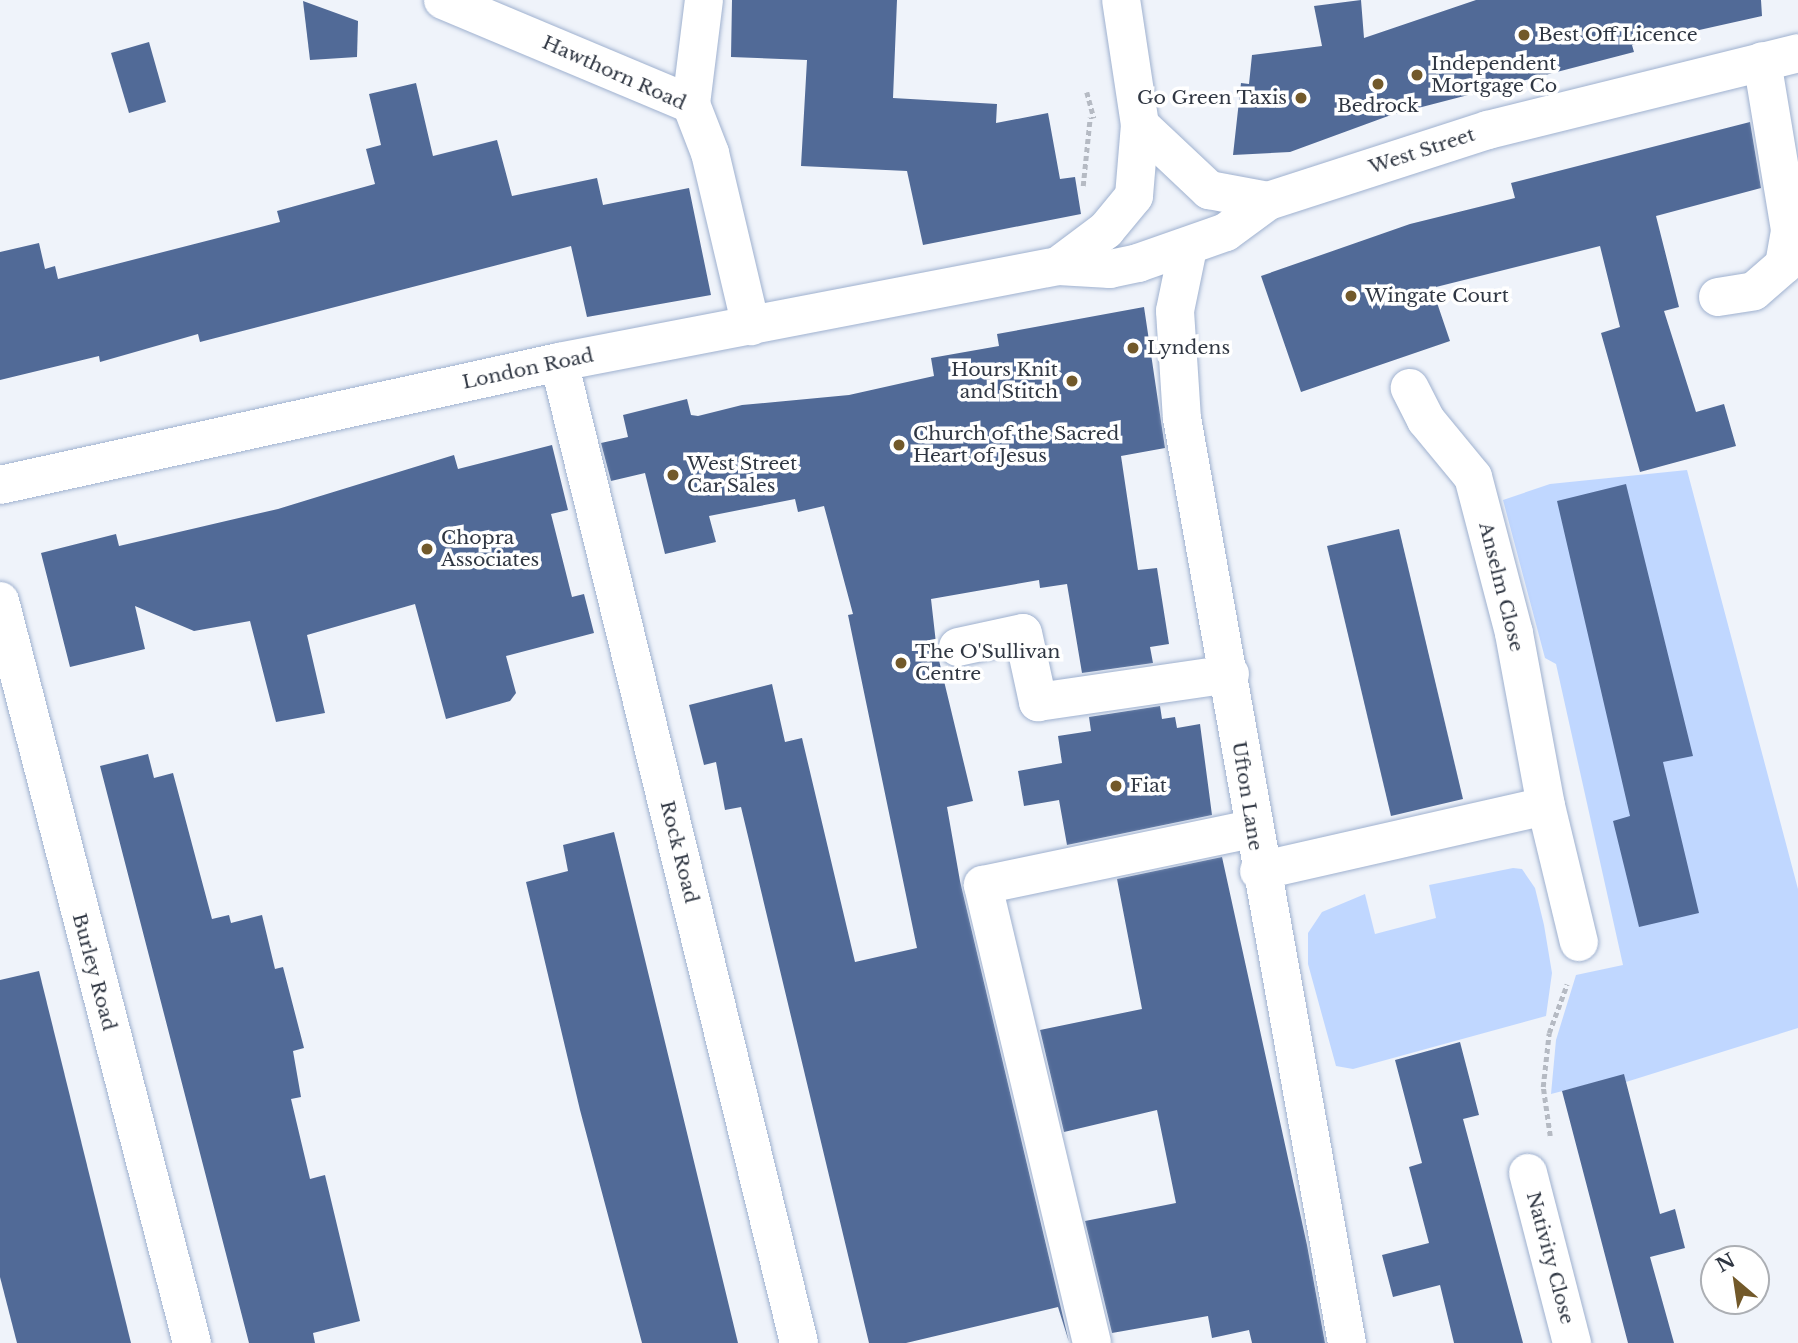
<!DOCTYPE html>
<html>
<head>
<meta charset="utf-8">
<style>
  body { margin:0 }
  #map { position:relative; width:1798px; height:1343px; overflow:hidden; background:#eff3fa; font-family:"Libre Baskerville",serif }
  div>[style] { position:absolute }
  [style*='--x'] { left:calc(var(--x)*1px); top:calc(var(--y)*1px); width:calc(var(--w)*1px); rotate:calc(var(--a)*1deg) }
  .green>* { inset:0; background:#c0d7ff }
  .building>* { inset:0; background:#516a97 }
  .path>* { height:4.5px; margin-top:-2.25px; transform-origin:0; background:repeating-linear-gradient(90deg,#b5bac3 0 5px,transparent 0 8.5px) }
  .roads { filter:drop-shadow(0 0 2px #9fb1cf) drop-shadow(0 0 2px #9fb1cf) }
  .minor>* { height:38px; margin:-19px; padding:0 19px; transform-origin:19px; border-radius:19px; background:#fff }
  .major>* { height:38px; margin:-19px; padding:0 19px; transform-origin:19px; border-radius:19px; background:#fff }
  .dots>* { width:19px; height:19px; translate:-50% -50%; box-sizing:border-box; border:4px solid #fff; border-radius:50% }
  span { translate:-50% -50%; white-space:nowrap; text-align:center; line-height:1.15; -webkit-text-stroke:7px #fff; paint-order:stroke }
  .poi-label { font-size:19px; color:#303743 }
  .left { translate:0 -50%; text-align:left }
  .right { translate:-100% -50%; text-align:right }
  .street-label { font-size:19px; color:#303743 }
  .north { position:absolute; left:1700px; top:1245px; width:70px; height:70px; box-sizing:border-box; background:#fff; border:2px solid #acafb4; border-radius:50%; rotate:331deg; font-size:19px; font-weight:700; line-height:28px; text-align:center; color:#303743 }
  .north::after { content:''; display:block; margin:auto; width:24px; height:32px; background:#72592a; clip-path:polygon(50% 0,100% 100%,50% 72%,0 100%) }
</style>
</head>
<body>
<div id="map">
  <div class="green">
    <i style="clip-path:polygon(1687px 470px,1798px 889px,1798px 1028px,1626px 1082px,1624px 1075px,1551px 1094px,1556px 1040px,1576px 975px,1623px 965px,1556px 664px,1545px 658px,1503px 500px,1550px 484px)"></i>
    <i style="clip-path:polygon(1513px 868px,1522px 869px,1535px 888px,1544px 925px,1552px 973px,1546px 1016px,1353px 1069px,1336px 1066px,1308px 964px,1308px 933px,1322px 912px,1365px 894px,1375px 934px,1436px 918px,1429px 885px)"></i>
  </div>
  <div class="building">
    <i style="clip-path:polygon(732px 0,897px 0,893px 98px,997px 104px,996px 123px,1048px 113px,1060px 179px,1075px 177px,1081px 214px,923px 245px,907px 171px,801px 166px,807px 60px,731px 57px)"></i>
    <i style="clip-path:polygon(1361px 0,1364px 38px,1476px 0,1761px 0,1762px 16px,1632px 45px,1634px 52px,1391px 115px,1290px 152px,1233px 155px,1241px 83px,1249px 84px,1252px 55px,1322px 46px,1314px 6px)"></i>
    <i style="clip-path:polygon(303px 1px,358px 21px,357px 57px,310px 60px)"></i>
    <i style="clip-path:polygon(149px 42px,166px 102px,129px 113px,111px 53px)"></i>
    <i style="clip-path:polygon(416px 83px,433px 156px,497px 140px,512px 196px,597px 178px,603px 205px,689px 188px,711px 295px,587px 317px,571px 246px,200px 342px,198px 334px,100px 362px,99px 356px,0 380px,0 252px,39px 243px,45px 269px,55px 266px,58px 279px,280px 222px,277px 211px,375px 184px,366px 149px,381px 145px,369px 94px)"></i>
    <i style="clip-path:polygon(1750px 122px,1761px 188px,1656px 216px,1679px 307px,1664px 311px,1696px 412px,1724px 404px,1736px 446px,1640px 472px,1601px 333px,1620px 327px,1600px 246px,1432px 288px,1450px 341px,1301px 392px,1261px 276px,1410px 224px,1515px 198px,1511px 183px)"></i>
    <i style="clip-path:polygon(1144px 307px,1165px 448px,1121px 456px,1138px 570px,1157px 568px,1169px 644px,1150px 647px,1153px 663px,1082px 673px,1067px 584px,1040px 588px,1039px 580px,931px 599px,937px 652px,973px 801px,947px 807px,960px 881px,1069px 1342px,1058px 1307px,906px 1343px,869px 1343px,741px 807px,725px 810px,716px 762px,704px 765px,689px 705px,772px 684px,785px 742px,802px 738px,855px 962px,917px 948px,848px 615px,853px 614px,824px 506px,798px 512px,795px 499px,709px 516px,716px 542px,665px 554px,645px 473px,611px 481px,601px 443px,628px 437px,623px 415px,687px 399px,691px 415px,698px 416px,742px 405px,849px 395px,934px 376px,931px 358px,999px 346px,997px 334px)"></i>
    <i style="clip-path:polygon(552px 445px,568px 510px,551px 514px,572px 597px,584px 594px,594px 633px,506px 656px,516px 693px,510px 701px,446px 719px,415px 604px,307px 635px,325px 713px,276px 722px,250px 621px,194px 631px,135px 606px,145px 649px,70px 667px,41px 553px,116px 534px,119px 546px,278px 509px,454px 455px,458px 469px)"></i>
    <i style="clip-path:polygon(1626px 484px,1693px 756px,1663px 762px,1699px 913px,1639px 927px,1613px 821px,1630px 816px,1557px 501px)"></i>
    <i style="clip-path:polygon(1399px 529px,1463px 799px,1391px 816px,1327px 546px)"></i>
    <i style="clip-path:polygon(1160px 706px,1162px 719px,1175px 717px,1177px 728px,1200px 724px,1212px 815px,1067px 845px,1059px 800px,1024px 806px,1018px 771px,1062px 763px,1058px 736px,1091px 731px,1089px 717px)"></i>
    <i style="clip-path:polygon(148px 754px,154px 778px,173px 773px,212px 919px,229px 915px,231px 923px,262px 915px,275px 969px,283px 967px,304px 1048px,293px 1051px,301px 1097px,291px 1099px,310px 1179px,325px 1175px,360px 1321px,313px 1333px,315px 1343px,249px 1343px,100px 766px)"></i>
    <i style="clip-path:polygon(614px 832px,738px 1343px,642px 1343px,580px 1110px,526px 882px,568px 871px,563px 845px)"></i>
    <i style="clip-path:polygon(1222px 857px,1307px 1245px,1325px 1343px,1252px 1343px,1249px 1330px,1212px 1338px,1208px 1316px,1112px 1333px,1085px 1221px,1176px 1203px,1157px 1110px,1064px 1132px,1040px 1030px,1142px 1009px,1117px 879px)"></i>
    <i style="clip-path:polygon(39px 971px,131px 1343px,17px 1343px,0 1277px,0 980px)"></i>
    <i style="clip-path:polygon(1460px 1042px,1479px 1115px,1463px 1119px,1523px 1343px,1454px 1343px,1440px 1285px,1393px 1297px,1382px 1255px,1429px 1243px,1409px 1167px,1422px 1163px,1395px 1060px)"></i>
    <i style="clip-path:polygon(1624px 1074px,1660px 1214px,1675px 1209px,1685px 1248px,1650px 1257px,1674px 1343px,1628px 1343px,1562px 1091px)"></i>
  </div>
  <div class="path">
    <i style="--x:1087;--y:92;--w:27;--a:75"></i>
    <i style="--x:1083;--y:186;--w:69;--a:-84.2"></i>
    <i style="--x:1550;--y:1136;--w:49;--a:-98.1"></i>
    <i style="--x:1543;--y:1087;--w:54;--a:-83.7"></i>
    <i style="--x:1549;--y:1033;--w:52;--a:-69.8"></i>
  </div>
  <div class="roads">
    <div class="minor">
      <i style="--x:443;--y:0;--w:269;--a:22.8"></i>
      <i style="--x:691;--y:104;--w:53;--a:68.8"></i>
      <i style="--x:710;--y:153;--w:178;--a:76.7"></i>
      <i style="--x:691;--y:104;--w:105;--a:-82.9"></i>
      <i style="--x:1188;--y:248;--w:64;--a:101.7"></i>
      <i style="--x:1175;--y:311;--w:107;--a:86.3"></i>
      <i style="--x:1182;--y:418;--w:940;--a:79.89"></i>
      <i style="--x:1718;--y:297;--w:36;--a:-9"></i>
      <i style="--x:1754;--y:291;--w:40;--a:-41"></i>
      <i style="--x:1784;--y:265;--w:36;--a:-80"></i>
      <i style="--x:1790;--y:230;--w:171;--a:-99.4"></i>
      <i style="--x:559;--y:362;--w:1010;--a:76.25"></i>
      <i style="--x:0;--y:601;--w:766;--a:75.49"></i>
      <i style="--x:958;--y:647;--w:66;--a:-12.2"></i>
      <i style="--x:1023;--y:633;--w:71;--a:77.7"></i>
      <i style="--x:1038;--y:702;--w:194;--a:-8.3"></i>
      <i style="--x:1546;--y:806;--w:140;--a:76.4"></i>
      <i style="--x:1259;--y:871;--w:294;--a:-12.8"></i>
      <i style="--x:1546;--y:806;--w:176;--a:-100.5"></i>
      <i style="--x:1514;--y:633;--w:161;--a:-104.7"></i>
      <i style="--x:1473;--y:477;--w:74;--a:-129.5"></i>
      <i style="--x:1426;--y:420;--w:36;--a:-117"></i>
      <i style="--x:1528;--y:1173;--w:176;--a:75.5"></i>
      <i style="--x:1092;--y:1343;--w:471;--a:-103.4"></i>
      <i style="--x:983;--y:885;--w:273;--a:-11.8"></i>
    </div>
    <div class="major">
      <i style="--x:1140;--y:125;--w:95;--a:43.3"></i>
      <i style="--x:1209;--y:190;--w:60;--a:10.6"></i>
      <i style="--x:1058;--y:266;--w:60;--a:-36.9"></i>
      <i style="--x:1106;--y:230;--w:44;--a:-50.5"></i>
      <i style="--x:1134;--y:196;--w:71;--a:-85.2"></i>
      <i style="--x:1140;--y:125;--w:126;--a:-98.6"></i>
      <i style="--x:0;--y:485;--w:572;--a:-12.41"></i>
      <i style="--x:559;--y:362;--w:508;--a:-10.89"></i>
      <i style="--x:1058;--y:266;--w:52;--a:3.3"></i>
      <i style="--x:1110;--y:269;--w:29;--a:-12"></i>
      <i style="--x:1138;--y:263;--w:93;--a:-19.4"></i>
      <i style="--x:1226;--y:232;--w:52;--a:-36.4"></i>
      <i style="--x:1268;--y:201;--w:231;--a:-17.9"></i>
      <i style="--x:1488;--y:130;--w:319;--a:-13.9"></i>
    </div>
  </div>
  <div class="dots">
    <i style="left:1524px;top:35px;background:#72592a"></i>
    <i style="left:1417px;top:75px;background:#72592a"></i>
    <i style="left:1378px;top:84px;background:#72592a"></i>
    <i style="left:1301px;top:98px;background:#72592a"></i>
    <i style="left:1351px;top:296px;background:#72592a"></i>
    <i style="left:1133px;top:348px;background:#72592a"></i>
    <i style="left:1072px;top:381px;background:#72592a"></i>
    <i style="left:899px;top:445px;background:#72592a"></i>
    <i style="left:673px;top:475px;background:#72592a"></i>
    <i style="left:427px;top:549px;background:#72592a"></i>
    <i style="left:901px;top:663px;background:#72592a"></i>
    <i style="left:1116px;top:786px;background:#72592a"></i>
  </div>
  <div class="poi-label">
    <span class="left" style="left:1538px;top:35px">Best Off Licence</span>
    <span class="left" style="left:1431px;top:75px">Independent<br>Mortgage Co</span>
    <span class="right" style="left:1287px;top:98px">Go Green Taxis</span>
    <span style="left:1378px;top:106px">Bedrock</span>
    <span class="left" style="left:1365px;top:296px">Wingate Court</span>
    <span class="left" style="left:1147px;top:348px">Lyndens</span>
    <span class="right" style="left:1058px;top:381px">Hours Knit<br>and Stitch</span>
    <span class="left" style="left:913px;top:445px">Church of the Sacred<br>Heart of Jesus</span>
    <span class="left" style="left:687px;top:475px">West Street<br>Car Sales</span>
    <span class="left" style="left:441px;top:549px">Chopra<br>Associates</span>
    <span class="left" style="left:915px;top:663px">The O'Sullivan<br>Centre</span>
    <span class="left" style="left:1130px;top:786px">Fiat</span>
  </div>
  <div class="street-label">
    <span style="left:614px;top:73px;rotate:24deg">Hawthorn Road</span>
    <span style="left:1422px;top:151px;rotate:-18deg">West Street</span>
    <span style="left:528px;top:369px;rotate:-12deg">London Road</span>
    <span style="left:1501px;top:587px;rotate:76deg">Anselm Close</span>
    <span style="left:1247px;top:796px;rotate:81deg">Ufton Lane</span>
    <span style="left:679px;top:852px;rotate:76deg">Rock Road</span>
    <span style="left:94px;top:972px;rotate:75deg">Burley Road</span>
    <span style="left:1550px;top:1258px;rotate:75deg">Nativity Close</span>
  </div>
  <div class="north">N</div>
</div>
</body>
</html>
